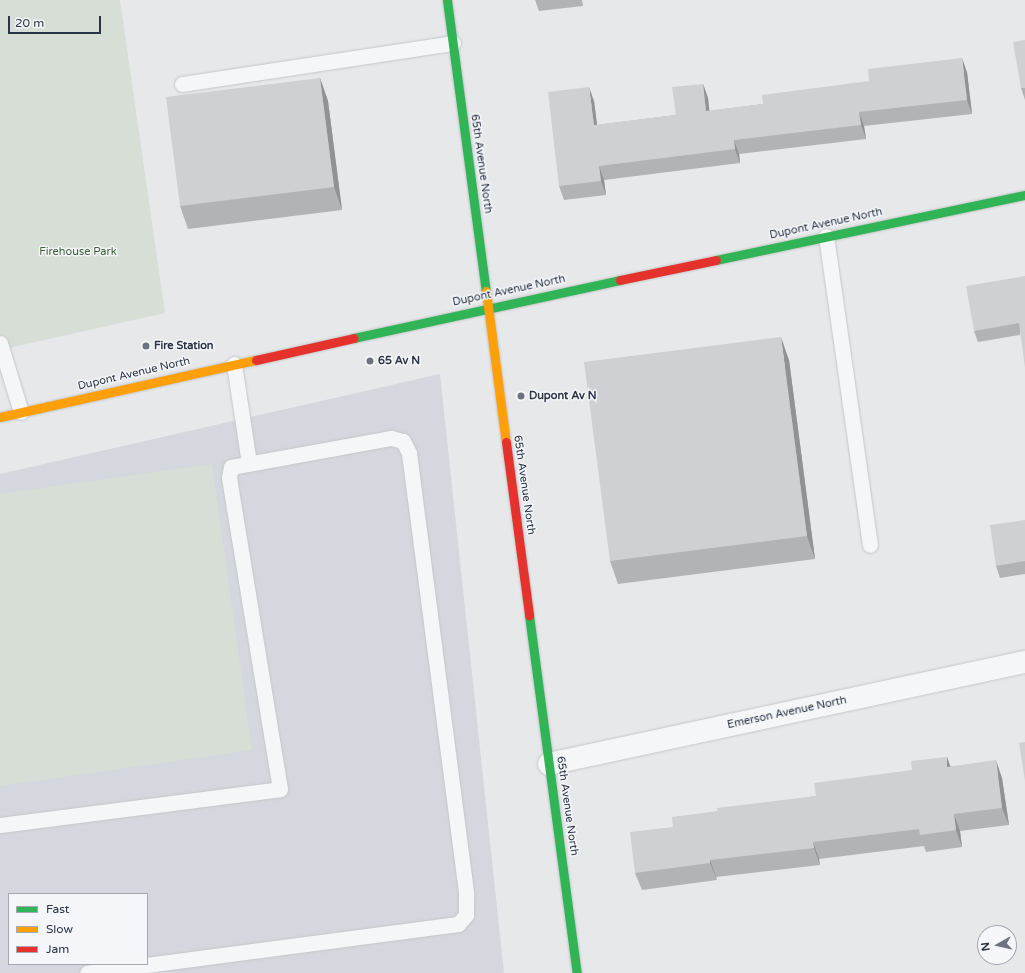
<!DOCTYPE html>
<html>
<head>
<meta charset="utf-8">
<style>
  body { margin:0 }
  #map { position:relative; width:1025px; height:973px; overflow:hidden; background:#e6e8ea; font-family:"Varela Round",sans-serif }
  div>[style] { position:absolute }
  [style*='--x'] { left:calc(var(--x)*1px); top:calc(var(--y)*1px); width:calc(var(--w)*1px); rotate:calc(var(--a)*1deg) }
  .built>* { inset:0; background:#d4d7dd }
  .green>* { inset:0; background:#d6ded6 }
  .roads { filter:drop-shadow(0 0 1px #c4c6c8) drop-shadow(0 0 1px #c4c6c8) }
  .lane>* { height:15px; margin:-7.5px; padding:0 7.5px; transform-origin:7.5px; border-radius:7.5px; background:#f5f6f7 }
  .street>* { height:22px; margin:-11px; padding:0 11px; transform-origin:11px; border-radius:11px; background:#f5f6f7 }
  .fast>* { height:9px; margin:-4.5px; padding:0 4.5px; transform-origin:4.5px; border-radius:4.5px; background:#30b455 }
  .slow>* { height:9px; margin:-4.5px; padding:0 4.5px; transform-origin:4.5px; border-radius:4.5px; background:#ff9f0a }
  .jam>* { height:9px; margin:-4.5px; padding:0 4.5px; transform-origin:4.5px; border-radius:4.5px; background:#e5322d }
  .wall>* { inset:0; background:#b1b3b5 }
  .shaded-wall>* { inset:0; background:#909294 }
  .building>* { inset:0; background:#ced0d3 }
  .dots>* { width:11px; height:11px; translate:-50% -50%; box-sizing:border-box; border:2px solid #f4f6f9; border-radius:50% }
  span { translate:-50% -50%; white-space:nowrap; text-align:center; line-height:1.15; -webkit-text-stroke:3px #f4f6f9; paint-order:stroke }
  .street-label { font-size:11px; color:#2b3445 }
  .park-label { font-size:11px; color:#3f6138 }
  .poi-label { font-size:11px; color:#2b3445; font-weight:700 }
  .left { translate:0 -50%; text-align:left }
  .legend { position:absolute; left:8px; top:893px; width:140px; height:72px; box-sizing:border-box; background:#f4f6f9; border:1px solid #a4a8b1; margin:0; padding:5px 7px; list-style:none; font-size:12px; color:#2b3445 }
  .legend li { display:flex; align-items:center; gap:8px; height:20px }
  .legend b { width:20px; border:1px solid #a4a8b1 }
  .north { position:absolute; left:977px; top:925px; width:40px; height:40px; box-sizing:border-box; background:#f4f6f9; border:1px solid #a4a8b1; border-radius:50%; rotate:262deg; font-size:11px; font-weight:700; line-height:16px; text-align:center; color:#2b3445 }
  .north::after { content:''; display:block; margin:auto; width:14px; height:18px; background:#6c737f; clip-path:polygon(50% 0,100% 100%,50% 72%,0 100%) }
  .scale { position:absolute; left:8px; top:16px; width:93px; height:18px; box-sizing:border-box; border:2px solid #2b3445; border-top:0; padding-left:5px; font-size:12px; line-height:14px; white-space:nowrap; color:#2b3445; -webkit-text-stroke:3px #f4f6f9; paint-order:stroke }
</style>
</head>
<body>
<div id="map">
  <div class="built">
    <i style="clip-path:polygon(evenodd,440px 374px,504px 973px,0 973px,0 474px,440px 374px,9px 894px,147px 894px,147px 964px,9px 964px,9px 894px)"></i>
  </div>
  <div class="green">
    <i style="clip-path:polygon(0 0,120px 0,165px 313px,0 350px)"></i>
    <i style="clip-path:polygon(212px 464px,252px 750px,0 786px,0 494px)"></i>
  </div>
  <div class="roads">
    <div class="lane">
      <i style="--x:182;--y:84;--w:274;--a:-8.6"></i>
      <i style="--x:826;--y:236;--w:312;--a:81.9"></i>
      <i style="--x:0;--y:343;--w:72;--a:73.1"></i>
      <i style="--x:234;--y:364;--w:100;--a:81.4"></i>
      <i style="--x:0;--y:825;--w:282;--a:-7.3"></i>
      <i style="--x:280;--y:789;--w:315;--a:-99.3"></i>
      <i style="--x:229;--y:478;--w:11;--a:-80"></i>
      <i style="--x:231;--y:467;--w:163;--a:-10.3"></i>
      <i style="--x:391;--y:438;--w:12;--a:14"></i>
      <i style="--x:403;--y:441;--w:13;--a:63"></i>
      <i style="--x:409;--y:453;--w:445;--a:82.6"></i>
      <i style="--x:466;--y:894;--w:21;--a:90"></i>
      <i style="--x:466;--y:915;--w:12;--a:132"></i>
      <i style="--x:458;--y:924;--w:374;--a:172.5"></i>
    </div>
    <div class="street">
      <i style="--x:549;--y:764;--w:487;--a:-12.1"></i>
    </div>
    <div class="fast">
      <i style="--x:447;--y:0;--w:294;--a:82.4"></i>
      <i style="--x:716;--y:260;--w:316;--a:-11.9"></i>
      <i style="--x:354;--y:338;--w:272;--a:-12.3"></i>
      <i style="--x:529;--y:615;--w:361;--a:82.4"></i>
    </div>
    <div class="slow">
      <i style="--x:486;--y:291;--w:152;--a:82.5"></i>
      <i style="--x:0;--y:417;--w:262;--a:-12.6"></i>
    </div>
    <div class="jam">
      <i style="--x:620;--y:280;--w:98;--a:-11.8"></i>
      <i style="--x:256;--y:360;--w:100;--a:-12.7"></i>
      <i style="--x:506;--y:442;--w:175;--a:82.4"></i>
    </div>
  </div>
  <div class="wall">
    <i style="clip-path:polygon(535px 0,582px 0,583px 6px,539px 11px)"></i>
    <i style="clip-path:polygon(1025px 40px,1025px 100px,1021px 88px)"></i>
    <i style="clip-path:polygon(967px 72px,972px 114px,864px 126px,866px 139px,739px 154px,740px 163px,604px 180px,606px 195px,564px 200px,559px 186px,594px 101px,597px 125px,676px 115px,703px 84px,708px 98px,709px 111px,763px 104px)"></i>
    <i style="clip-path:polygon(320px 78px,328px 101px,342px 210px,188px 229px,180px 206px)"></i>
    <i style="clip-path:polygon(1025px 276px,1020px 335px,978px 342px,974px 331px)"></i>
    <i style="clip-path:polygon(789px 360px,815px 559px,618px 584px,610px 561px)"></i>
    <i style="clip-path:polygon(1025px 520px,1025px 574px,1000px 578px,996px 566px)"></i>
    <i style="clip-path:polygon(947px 757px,950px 766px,1002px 778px,1009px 825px,960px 831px,962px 847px,926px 852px,924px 846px,819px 859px,820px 865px,716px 877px,717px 880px,642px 890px,635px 873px,673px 827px,718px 811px,816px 796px,912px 770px)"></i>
  </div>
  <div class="shaded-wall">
    <i style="clip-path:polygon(962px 58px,967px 72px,972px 114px,967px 100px)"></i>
    <i style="clip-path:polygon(320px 78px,328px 101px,342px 210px,334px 187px)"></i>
    <i style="clip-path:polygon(703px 84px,708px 98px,711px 125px,706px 111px)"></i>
    <i style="clip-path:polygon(589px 87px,594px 101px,599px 140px,594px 125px)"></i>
    <i style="clip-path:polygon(859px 112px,864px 126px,866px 139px,861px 125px)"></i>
    <i style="clip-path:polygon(734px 140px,739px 154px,740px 163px,735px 149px)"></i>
    <i style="clip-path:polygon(599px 166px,604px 180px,606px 195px,601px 181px)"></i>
    <i style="clip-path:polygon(781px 337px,789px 360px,815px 559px,807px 536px)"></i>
    <i style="clip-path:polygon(947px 757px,953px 774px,947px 767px)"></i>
    <i style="clip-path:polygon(996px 760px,1002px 778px,1009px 825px,1002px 808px)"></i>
    <i style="clip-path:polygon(954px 814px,960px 831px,962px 847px,956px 830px)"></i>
    <i style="clip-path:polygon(813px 842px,819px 859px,820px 865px,814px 848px)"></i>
    <i style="clip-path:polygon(710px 860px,716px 877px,717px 880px,710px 863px)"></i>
  </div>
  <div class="building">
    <i style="clip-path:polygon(1025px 40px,1025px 88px,1021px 88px,1013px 42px)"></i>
    <i style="clip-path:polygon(962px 58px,967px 100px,859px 112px,861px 125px,734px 140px,735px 149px,599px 166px,601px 181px,559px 186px,548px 92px,589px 87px,594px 125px,676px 115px,672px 87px,703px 84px,706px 111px,763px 104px,762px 95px,869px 81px,868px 69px)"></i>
    <i style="clip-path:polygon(320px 78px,334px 187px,180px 206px,166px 97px)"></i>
    <i style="clip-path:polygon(1025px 276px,1025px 368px,1019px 323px,974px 331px,966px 286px)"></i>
    <i style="clip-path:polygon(781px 337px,807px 536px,610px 561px,584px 362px)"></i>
    <i style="clip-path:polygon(1025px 520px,1025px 561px,996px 566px,990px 525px)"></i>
    <i style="clip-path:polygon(1025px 742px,1025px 781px,1019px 743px)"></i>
    <i style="clip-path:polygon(947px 757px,947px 767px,996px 760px,1002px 808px,954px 814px,956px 830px,920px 835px,919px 829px,813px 842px,814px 848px,710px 860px,710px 863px,635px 873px,630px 832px,673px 827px,672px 817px,718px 811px,717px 808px,816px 796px,814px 783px,912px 770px,911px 761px)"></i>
  </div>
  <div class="dots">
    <i style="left:146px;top:346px;background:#6c737f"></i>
    <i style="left:370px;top:361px;background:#6c737f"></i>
    <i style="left:521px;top:396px;background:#6c737f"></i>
  </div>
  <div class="street-label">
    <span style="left:481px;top:164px;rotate:82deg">65th Avenue North</span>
    <span style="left:826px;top:224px;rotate:-12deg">Dupont Avenue North</span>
    <span style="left:509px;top:291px;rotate:-12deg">Dupont Avenue North</span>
    <span style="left:134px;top:374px;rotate:-13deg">Dupont Avenue North</span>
    <span style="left:524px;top:485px;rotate:82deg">65th Avenue North</span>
    <span style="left:787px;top:713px;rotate:-12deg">Emerson Avenue North</span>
    <span style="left:567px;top:806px;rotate:82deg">65th Avenue North</span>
  </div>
  <div class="park-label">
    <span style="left:78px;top:252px">Firehouse Park</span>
  </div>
  <div class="poi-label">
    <span class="left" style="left:154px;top:346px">Fire Station</span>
    <span class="left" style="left:378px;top:361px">65 Av N</span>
    <span class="left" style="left:529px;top:396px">Dupont Av N</span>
  </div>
  <ul class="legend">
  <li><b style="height:5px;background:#30b455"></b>Fast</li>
  <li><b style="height:5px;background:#ff9f0a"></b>Slow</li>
  <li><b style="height:5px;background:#e5322d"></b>Jam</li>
  </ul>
  <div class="north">N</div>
  <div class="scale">20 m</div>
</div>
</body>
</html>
